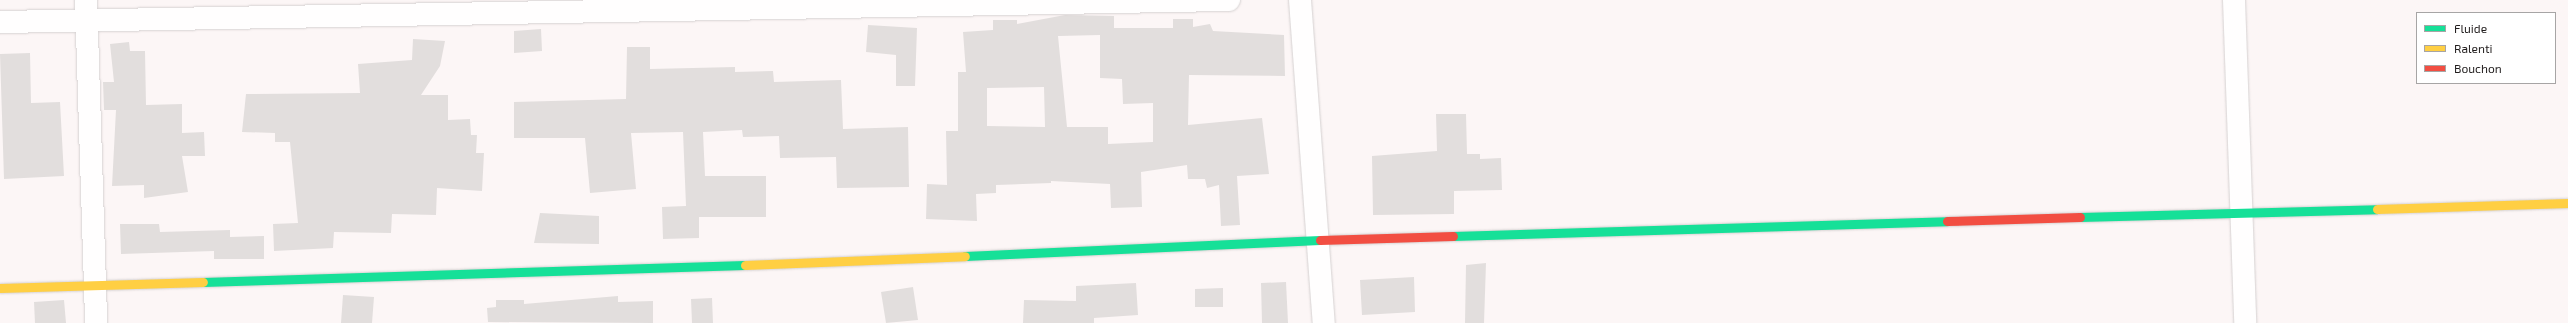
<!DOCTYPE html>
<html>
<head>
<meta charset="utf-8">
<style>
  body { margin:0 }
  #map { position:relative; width:2568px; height:323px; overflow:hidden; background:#fcf6f6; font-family:"Exo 2",sans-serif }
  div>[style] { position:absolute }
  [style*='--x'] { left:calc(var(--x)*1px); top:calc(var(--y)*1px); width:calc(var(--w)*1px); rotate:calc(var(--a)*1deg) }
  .building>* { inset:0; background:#e2dedd }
  .roads { filter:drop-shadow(0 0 1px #d5d1d1) drop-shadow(0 0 1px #d5d1d1) }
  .street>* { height:22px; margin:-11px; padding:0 11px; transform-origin:11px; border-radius:11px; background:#fffefe }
  .fast>* { height:9px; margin:-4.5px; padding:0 4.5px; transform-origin:4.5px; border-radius:4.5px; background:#16e098 }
  .slow>* { height:9px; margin:-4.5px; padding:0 4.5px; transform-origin:4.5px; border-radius:4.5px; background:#ffcf43 }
  .jam>* { height:9px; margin:-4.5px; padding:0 4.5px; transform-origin:4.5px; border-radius:4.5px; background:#f24e42 }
  span { translate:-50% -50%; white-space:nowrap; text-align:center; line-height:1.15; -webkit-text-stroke:4px #fff; paint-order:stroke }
  .legend { position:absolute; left:2416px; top:12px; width:140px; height:72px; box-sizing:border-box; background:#fff; border:1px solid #a7a5a5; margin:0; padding:5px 7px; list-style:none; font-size:12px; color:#221e1e }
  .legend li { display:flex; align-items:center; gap:8px; height:20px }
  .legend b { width:20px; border:1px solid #a7a5a5 }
</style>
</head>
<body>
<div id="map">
  <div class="building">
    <i style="clip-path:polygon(evenodd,1065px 15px,1114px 16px,1114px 28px,1173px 28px,1173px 19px,1193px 19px,1193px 27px,1210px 24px,1213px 31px,1284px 35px,1285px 76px,1189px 75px,1188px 125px,1262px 118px,1269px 174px,1237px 176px,1240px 225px,1221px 226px,1219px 185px,1207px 188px,1205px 179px,1188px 179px,1187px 165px,1141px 172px,1142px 207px,1111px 208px,1110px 184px,1051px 181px,1051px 183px,996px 185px,996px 193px,976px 194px,977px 221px,926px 219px,927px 184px,947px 185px,946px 131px,958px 131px,958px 72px,966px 72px,963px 32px,993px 30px,993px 20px,1017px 20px,1017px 24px,1065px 15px,1100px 35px,1100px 78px,1122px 79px,1123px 104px,1153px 103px,1153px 142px,1108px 144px,1108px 127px,1067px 127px,1058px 36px,1100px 35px,1065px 15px,1044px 87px,1045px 127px,987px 126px,987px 88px,1044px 87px)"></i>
    <i style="clip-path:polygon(868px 25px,917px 28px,915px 86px,896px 86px,896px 55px,866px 52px)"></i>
    <i style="clip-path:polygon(541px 29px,542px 51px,514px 53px,514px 31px)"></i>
    <i style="clip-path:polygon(413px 39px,445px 41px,440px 66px,421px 95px,448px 95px,448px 120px,470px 119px,471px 135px,477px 135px,476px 153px,484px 153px,482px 191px,437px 188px,436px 215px,392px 214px,391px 233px,334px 232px,333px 248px,274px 251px,273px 224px,298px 223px,290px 142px,275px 142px,275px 133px,242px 132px,246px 94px,360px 93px,358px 64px,412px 60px)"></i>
    <i style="clip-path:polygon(129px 42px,130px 51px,145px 51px,146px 105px,182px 104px,182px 133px,204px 132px,205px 156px,182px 156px,188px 192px,144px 198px,144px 185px,112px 186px,116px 110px,104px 110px,103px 82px,114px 82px,110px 44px)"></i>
    <i style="clip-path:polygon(627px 47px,650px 47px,650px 69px,735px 67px,735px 72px,773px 71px,774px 82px,841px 80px,843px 129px,908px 127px,909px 187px,837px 188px,836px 157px,780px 158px,779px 136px,743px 137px,742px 130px,703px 132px,705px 176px,766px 176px,766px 217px,699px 217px,699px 238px,663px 239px,662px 207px,686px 206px,683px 132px,631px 133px,636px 189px,590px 193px,585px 138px,514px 138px,514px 102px,626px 99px)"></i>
    <i style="clip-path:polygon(30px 53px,31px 103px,60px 102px,64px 176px,4px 179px,0 54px)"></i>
    <i style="clip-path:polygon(1436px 114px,1466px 114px,1467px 154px,1480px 154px,1480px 159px,1501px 158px,1502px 190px,1454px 191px,1454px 214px,1373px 215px,1372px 156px,1437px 151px)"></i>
    <i style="clip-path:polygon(540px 213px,599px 216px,599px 244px,534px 243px)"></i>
    <i style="clip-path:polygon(120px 224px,159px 224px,160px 232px,230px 230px,230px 237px,264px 236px,264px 259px,214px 259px,214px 251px,121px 254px)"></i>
    <i style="clip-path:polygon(1486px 263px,1484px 323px,1465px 323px,1466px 265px)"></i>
    <i style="clip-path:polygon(1414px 277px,1415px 312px,1362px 315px,1360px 280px)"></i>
    <i style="clip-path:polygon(1286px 282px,1288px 323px,1262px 323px,1261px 283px)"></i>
    <i style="clip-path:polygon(1136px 283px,1138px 315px,1094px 318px,1094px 323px,1023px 323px,1024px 300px,1076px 301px,1076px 286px)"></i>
    <i style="clip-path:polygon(913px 287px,918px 320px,886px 323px,881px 292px)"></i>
    <i style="clip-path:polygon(1223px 288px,1223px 307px,1195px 307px,1195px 289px)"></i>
    <i style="clip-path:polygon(343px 295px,374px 297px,372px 323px,341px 323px)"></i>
    <i style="clip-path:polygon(618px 296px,618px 302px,653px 301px,653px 323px,488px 322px,487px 308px,496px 307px,496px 300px,524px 300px,524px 304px)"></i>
    <i style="clip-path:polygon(712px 298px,713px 323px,692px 323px,691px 299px)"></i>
    <i style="clip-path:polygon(64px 300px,66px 323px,35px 323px,34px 302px)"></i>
  </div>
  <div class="roads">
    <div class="street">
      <i style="--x:86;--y:0;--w:323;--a:88.2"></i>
      <i style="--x:1300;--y:0;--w:324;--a:85.8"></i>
      <i style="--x:2234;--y:0;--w:323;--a:88"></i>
      <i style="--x:0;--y:22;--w:1229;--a:-1.03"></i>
    </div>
    <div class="fast">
      <i style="--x:2080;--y:217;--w:297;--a:-1.5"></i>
      <i style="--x:1453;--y:236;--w:494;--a:-1.7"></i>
      <i style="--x:965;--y:256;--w:355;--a:-2.6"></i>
      <i style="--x:203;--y:282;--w:542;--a:-1.8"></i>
    </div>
    <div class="slow">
      <i style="--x:2377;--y:209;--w:191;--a:-1.8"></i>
      <i style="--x:745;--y:265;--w:220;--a:-2.3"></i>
      <i style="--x:0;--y:288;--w:203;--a:-1.7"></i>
    </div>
    <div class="jam">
      <i style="--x:1947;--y:221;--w:133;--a:-1.7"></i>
      <i style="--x:1320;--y:240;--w:133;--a:-1.7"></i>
    </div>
  </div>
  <ul class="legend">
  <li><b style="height:5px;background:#16e098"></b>Fluide</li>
  <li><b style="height:5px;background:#ffcf43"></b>Ralenti</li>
  <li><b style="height:5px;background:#f24e42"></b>Bouchon</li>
  </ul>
</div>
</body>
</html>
